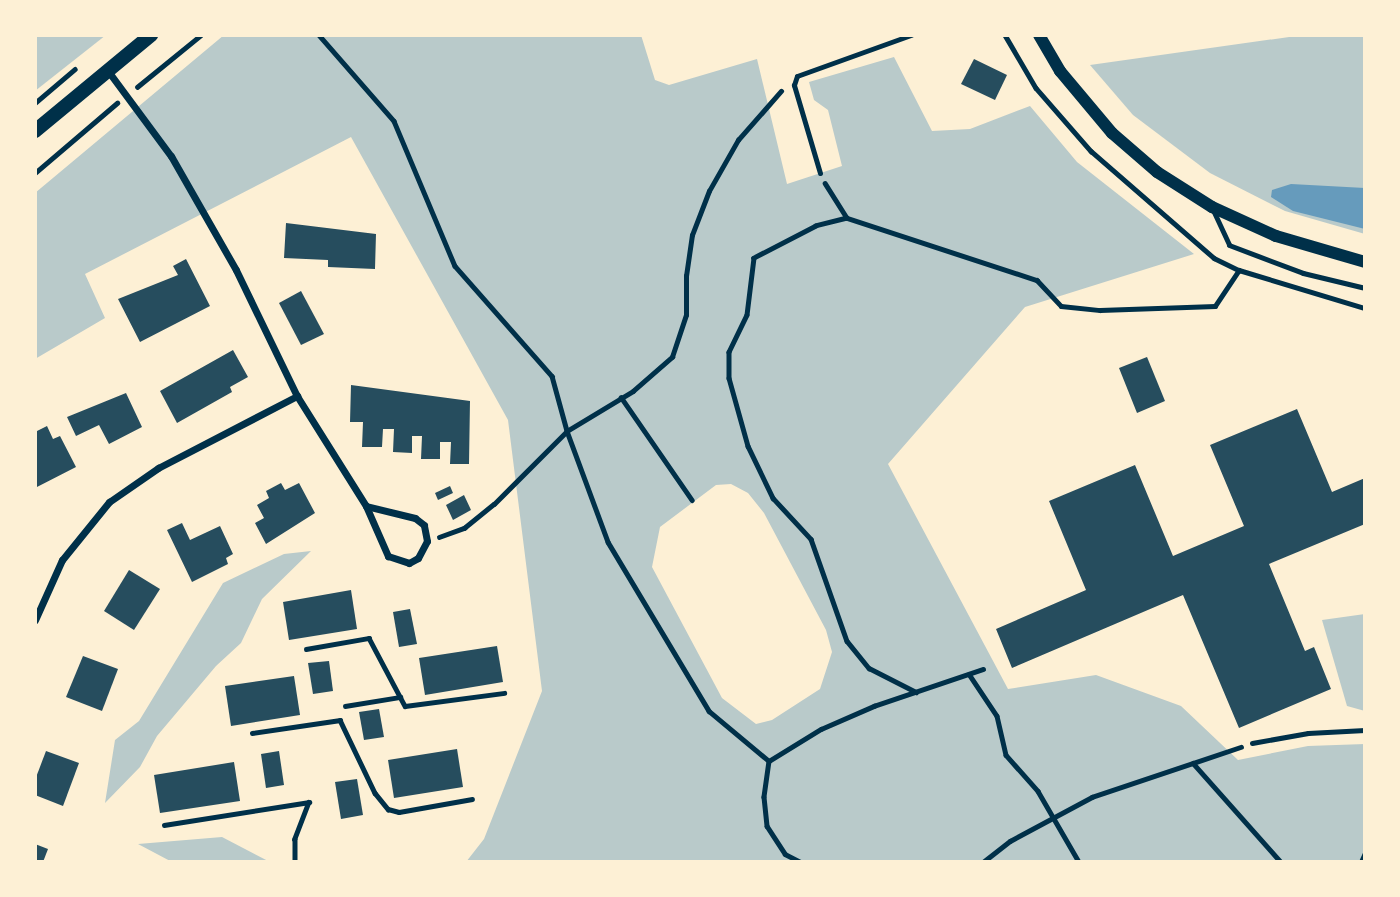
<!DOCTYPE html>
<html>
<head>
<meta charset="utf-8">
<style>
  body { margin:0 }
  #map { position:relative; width:1400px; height:897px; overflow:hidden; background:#fdf0d5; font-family:Lora,serif }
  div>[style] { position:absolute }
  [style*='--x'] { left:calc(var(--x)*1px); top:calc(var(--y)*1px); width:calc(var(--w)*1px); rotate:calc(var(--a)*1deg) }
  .green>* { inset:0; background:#b9caca }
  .water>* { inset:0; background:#669bbc }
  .building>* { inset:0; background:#264d5e }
  .path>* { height:4.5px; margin:-2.25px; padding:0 2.25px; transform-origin:2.25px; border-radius:2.25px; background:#003049 }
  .service>* { height:5px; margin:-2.5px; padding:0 2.5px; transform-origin:2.5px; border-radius:2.5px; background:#003049 }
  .minor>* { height:7px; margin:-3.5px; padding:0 3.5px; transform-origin:3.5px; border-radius:3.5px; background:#003049 }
  .tertiary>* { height:12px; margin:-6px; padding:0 6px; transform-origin:6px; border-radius:6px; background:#003049 }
  .secondary>* { height:14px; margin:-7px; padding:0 7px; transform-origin:7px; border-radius:7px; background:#003049 }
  span { translate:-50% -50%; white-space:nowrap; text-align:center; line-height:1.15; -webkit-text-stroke:5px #fdf0d5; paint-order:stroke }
  .frame { position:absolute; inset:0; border:37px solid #fdf0d5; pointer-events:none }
</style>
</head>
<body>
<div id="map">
  <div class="green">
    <i style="clip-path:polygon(35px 35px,106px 35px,35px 91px)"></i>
    <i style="clip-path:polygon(evenodd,224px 35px,641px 35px,655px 80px,669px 85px,757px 59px,787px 184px,842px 166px,828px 110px,814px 100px,809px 82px,894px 57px,932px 131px,970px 129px,1030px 106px,1077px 162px,1194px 254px,1025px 307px,888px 464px,1008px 689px,1096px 675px,1181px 706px,1238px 760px,1308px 746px,1365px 744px,1365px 862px,466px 862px,484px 839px,542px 691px,508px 420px,351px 137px,85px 274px,105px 318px,35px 359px,35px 193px,224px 35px,731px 484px,748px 493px,764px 513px,826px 630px,832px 652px,820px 689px,772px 720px,756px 724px,722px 698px,652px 567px,660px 527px,716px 485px,731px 484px)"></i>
    <i style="clip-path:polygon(1303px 35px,1365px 35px,1365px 234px,1285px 211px,1210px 173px,1133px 115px,1090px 65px)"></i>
    <i style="clip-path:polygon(311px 551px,262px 599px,241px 643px,216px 666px,157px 736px,140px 767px,105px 803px,115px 740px,139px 721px,223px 583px,284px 554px)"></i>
    <i style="clip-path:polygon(1365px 614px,1365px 711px,1347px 706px,1322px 620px)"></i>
    <i style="clip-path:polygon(222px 837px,270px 862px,172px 862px,138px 844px)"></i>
  </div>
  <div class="water">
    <i style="clip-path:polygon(1291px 184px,1365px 188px,1365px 229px,1293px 211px,1271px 197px,1272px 190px)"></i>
  </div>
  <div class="building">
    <i style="clip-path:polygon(974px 59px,1007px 75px,995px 100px,961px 84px)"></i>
    <i style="clip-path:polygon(286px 223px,376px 234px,375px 269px,328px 267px,328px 260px,284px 258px)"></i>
    <i style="clip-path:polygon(186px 259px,210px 306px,140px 342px,118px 299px,178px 275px,173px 266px)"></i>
    <i style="clip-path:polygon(301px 291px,324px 334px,301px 345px,279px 303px)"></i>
    <i style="clip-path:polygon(233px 350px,248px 377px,230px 387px,232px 392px,177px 423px,160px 391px)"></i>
    <i style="clip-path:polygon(1147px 357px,1165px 401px,1137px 413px,1119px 368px)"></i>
    <i style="clip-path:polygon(351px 385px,470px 401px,469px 464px,450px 464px,451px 442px,440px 442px,440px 459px,421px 459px,422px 436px,412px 436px,412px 453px,393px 452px,394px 429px,383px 429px,382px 447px,362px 447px,363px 422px,350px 422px)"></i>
    <i style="clip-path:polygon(126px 393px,142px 427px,109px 444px,99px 425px,76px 436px,67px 417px)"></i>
    <i style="clip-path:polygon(1297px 409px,1332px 492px,1365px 478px,1365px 524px,1269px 564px,1305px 651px,1314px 647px,1331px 689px,1239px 728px,1183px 595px,1012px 668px,996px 629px,1086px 590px,1049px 501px,1135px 465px,1173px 556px,1244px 526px,1210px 445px)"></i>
    <i style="clip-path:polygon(47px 426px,53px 439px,60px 436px,76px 467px,35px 488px,35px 432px)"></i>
    <i style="clip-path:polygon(281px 483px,285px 490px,299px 483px,315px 513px,266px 544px,255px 523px,264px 518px,257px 505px,269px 498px,266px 491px)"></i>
    <i style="clip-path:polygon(450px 486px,453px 493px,438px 500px,435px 493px)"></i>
    <i style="clip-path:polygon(464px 495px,471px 510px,453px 520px,446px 505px)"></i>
    <i style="clip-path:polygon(182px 523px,190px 540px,220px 526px,233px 554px,226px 558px,228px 564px,192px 582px,167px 530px)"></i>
    <i style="clip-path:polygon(129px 570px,160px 589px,134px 630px,104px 611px)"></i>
    <i style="clip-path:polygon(351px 590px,357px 629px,289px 640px,283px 602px)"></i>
    <i style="clip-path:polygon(410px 609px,417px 644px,399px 647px,393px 612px)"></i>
    <i style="clip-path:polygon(497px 646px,503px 682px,425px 695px,419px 658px)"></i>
    <i style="clip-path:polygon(83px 656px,118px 669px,102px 711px,66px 697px)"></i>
    <i style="clip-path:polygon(329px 661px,333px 691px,313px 694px,308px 663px)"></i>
    <i style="clip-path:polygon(294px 676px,300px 715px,231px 726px,225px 686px)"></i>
    <i style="clip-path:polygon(379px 709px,384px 737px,364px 740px,359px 712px)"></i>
    <i style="clip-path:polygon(457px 749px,463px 787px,394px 798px,388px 760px)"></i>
    <i style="clip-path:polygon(46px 751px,79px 763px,63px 806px,35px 795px,35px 780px)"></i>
    <i style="clip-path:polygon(279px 751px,284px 785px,266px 788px,261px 754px)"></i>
    <i style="clip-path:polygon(234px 762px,240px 801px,160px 813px,154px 775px)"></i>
    <i style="clip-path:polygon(357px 779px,363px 815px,341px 819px,335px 782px)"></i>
    <i style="clip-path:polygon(35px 844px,48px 849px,43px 862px,35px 862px)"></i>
  </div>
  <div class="path">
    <i style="--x:319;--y:35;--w:114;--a:48.9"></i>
    <i style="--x:394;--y:121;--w:157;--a:67.2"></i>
    <i style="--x:455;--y:266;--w:147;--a:48.6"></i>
    <i style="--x:552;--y:376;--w:57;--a:74.7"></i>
    <i style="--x:567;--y:431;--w:118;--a:69.7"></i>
    <i style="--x:608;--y:542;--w:197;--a:59.1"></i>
    <i style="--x:709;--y:711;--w:78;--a:39.8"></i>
    <i style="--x:769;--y:761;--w:36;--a:98"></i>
    <i style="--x:764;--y:797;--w:29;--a:84"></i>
    <i style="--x:767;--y:826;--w:33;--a:57"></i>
    <i style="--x:785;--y:854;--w:18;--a:27"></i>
    <i style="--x:1005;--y:35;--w:61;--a:59.7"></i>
    <i style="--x:1036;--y:88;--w:84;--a:48.9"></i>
    <i style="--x:1091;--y:151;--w:163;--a:41"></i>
    <i style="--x:1214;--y:258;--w:28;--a:26"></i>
    <i style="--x:1239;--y:270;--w:132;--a:16.8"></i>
    <i style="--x:137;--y:87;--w:82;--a:-39.1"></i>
    <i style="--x:35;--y:103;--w:52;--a:-40.4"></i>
    <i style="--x:35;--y:173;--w:108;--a:-40.5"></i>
    <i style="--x:825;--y:183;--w:41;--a:57.8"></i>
    <i style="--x:847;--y:218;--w:200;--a:18.1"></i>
    <i style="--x:1037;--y:280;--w:35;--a:47"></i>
    <i style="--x:1061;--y:306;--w:39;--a:6"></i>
    <i style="--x:1100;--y:310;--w:115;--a:-2"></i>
    <i style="--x:1215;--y:306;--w:43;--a:-56.3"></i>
    <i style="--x:847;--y:218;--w:32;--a:166"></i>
    <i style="--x:816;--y:226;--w:70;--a:152.7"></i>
    <i style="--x:754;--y:258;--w:57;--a:97"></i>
    <i style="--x:747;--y:315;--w:41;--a:115.9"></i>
    <i style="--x:729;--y:352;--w:26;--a:90"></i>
    <i style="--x:729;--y:378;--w:71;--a:74.4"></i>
    <i style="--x:748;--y:446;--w:58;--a:64.3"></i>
    <i style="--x:773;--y:498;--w:56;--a:47.2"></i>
    <i style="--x:811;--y:539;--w:108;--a:70.6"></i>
    <i style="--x:847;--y:641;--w:35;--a:51"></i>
    <i style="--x:869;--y:668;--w:53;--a:27.1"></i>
    <i style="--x:621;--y:397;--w:125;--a:55.4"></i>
    <i style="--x:439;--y:537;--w:27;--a:-20"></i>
    <i style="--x:464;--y:528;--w:38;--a:-39"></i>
    <i style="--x:494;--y:504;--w:103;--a:-45"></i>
    <i style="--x:567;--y:431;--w:77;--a:-31.2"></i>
    <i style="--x:633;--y:391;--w:52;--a:-41.1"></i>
    <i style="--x:672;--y:357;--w:44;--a:-71.6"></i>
    <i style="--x:686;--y:315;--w:39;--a:-90"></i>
    <i style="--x:686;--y:276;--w:41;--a:-81.7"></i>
    <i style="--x:692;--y:235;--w:47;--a:-68.9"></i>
    <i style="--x:709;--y:191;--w:59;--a:-60.4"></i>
    <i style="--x:738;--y:140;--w:65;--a:-48.7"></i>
    <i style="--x:306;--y:649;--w:64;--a:-9.9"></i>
    <i style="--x:369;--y:638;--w:77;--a:62.1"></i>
    <i style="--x:405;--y:706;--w:100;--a:-7.5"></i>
    <i style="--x:969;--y:674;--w:50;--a:56.3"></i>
    <i style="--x:997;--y:716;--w:40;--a:77"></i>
    <i style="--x:1006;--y:755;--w:48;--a:48.4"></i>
    <i style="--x:1038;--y:791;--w:82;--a:60"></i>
    <i style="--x:345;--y:706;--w:56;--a:-9.3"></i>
    <i style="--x:252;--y:733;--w:89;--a:-8.4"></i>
    <i style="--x:340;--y:720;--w:81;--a:64.4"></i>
    <i style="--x:375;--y:793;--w:21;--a:51"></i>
    <i style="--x:388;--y:809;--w:11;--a:15"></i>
    <i style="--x:399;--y:812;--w:74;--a:-10.1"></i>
    <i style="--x:769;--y:761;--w:61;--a:-31.6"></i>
    <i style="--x:821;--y:729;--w:58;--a:-23.5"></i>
    <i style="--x:874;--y:706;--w:115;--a:-18.7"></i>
    <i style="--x:1193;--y:763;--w:132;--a:48.4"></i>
    <i style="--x:164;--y:825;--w:147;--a:-9"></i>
    <i style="--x:309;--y:802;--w:40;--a:111"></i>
    <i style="--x:295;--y:839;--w:23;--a:90"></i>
    <i style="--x:983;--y:862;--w:34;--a:-38"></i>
    <i style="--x:1010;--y:841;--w:93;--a:-28.2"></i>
    <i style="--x:1092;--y:797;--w:157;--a:-18.6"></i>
    <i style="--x:1361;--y:862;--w:10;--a:-66"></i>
  </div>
  <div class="service">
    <i style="--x:820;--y:173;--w:92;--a:-106.5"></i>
    <i style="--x:794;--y:85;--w:9;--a:-72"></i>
    <i style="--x:797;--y:76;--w:121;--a:-19.8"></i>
    <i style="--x:1213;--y:210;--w:38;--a:65"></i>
    <i style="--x:1229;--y:245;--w:79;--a:20.7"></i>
    <i style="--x:1303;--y:273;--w:64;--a:13.6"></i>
    <i style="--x:1252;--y:743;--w:57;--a:-10.1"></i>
    <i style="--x:1308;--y:733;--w:57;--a:-3"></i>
  </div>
  <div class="minor">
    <i style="--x:108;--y:71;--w:106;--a:53.5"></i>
    <i style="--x:171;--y:156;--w:131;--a:60.3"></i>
    <i style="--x:236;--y:270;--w:140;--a:64.2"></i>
    <i style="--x:297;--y:396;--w:130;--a:57.9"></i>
    <i style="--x:366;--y:506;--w:55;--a:66.3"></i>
    <i style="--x:388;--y:556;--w:22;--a:18"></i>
    <i style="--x:409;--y:563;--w:10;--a:-29"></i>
    <i style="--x:418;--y:558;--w:19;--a:-62"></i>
    <i style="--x:427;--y:541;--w:16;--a:-101"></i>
    <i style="--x:424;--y:525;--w:11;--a:-142"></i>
    <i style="--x:415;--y:518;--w:50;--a:-166.2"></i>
    <i style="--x:35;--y:620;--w:66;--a:-65.8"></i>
    <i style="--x:62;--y:560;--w:75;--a:-51"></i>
    <i style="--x:109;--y:502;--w:60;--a:-34.8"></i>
    <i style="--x:158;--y:468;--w:157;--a:-27.4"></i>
  </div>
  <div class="tertiary">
    <i style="--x:1039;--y:35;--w:42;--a:59.7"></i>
    <i style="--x:1060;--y:71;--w:81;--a:50"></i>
    <i style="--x:1112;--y:133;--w:60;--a:40.9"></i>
    <i style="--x:1157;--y:172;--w:65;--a:32.5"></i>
    <i style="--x:1212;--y:207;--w:70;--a:24.4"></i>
    <i style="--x:1276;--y:236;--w:93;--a:16.3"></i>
  </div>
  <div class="secondary">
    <i style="--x:35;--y:131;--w:151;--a:-39.6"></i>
  </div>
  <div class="frame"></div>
</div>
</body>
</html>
